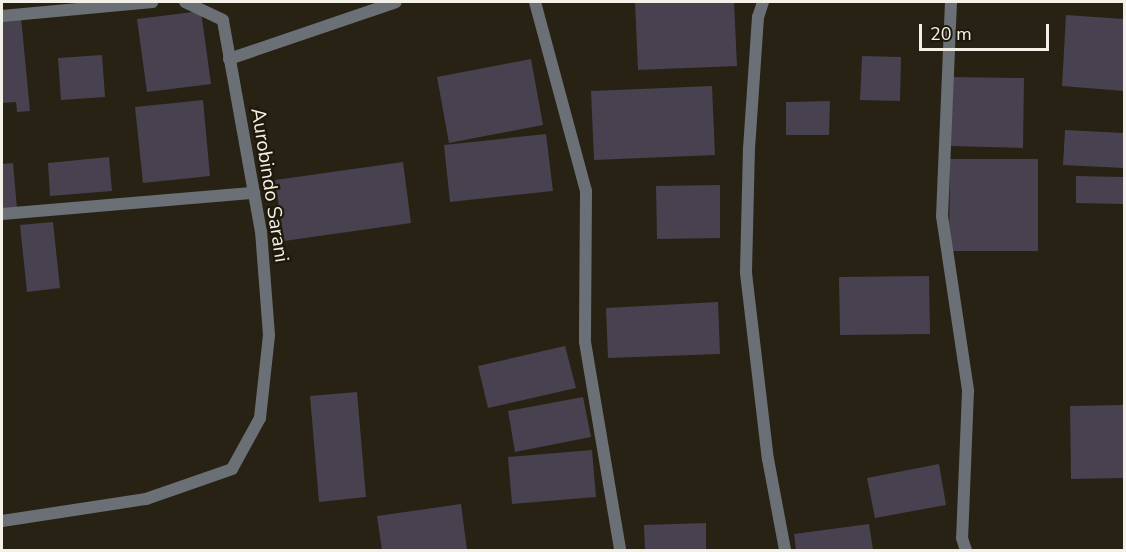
<!DOCTYPE html>
<html>
<head>
<meta charset="utf-8">
<style>
  body { margin:0 }
  #map { position:relative; width:1126px; height:552px; overflow:hidden; background:#272214; font-family:"Nunito Sans",sans-serif }
  div>[style] { position:absolute }
  [style*='--x'] { left:calc(var(--x)*1px); top:calc(var(--y)*1px); width:calc(var(--w)*1px); rotate:calc(var(--a)*1deg) }
  .building>* { inset:0; background:#48414f }
  .minor>* { height:12px; margin:-6px; padding:0 6px; transform-origin:6px; border-radius:6px; background:#6b7076 }
  span { translate:-50% -50%; white-space:nowrap; text-align:center; line-height:1.15; -webkit-text-stroke:4.5px #1e190b; paint-order:stroke }
  .street-label { font-size:20px; color:#f3f0e7 }
  .frame { position:absolute; inset:0; border:3px solid #f3f0e7; pointer-events:none }
  .scale { position:absolute; left:919px; top:24px; width:130px; height:27px; box-sizing:border-box; border:3px solid #f3f0e7; border-top:0; padding-left:8px; font-size:18px; line-height:21px; white-space:nowrap; color:#f3f0e7; -webkit-text-stroke:4px #1e190b; paint-order:stroke }
</style>
</head>
<body>
<div id="map">
  <div class="building">
    <i style="clip-path:polygon(635px 2px,734px 2px,737px 66px,638px 70px)"></i>
    <i style="clip-path:polygon(201px 11px,211px 84px,147px 92px,137px 19px)"></i>
    <i style="clip-path:polygon(1066px 15px,1124px 19px,1124px 91px,1062px 86px)"></i>
    <i style="clip-path:polygon(21px 17px,30px 111px,17px 112px,16px 102px,2px 103px,2px 18px)"></i>
    <i style="clip-path:polygon(102px 55px,105px 97px,61px 100px,58px 58px)"></i>
    <i style="clip-path:polygon(862px 56px,901px 57px,900px 101px,860px 100px)"></i>
    <i style="clip-path:polygon(531px 59px,543px 125px,449px 143px,437px 77px)"></i>
    <i style="clip-path:polygon(951px 77px,1024px 78px,1023px 148px,950px 146px)"></i>
    <i style="clip-path:polygon(712px 86px,715px 155px,594px 160px,591px 91px)"></i>
    <i style="clip-path:polygon(203px 100px,210px 176px,143px 183px,135px 107px)"></i>
    <i style="clip-path:polygon(830px 101px,829px 135px,786px 135px,786px 102px)"></i>
    <i style="clip-path:polygon(1065px 130px,1124px 133px,1124px 168px,1063px 165px)"></i>
    <i style="clip-path:polygon(546px 134px,553px 191px,450px 202px,444px 145px)"></i>
    <i style="clip-path:polygon(109px 157px,112px 191px,50px 196px,48px 163px)"></i>
    <i style="clip-path:polygon(950px 159px,1038px 159px,1038px 251px,949px 251px)"></i>
    <i style="clip-path:polygon(403px 162px,411px 223px,284px 241px,275px 180px)"></i>
    <i style="clip-path:polygon(13px 163px,17px 209px,2px 211px,2px 164px)"></i>
    <i style="clip-path:polygon(1076px 176px,1124px 177px,1124px 204px,1076px 203px)"></i>
    <i style="clip-path:polygon(720px 185px,720px 238px,657px 239px,656px 186px)"></i>
    <i style="clip-path:polygon(53px 222px,60px 288px,27px 292px,20px 225px)"></i>
    <i style="clip-path:polygon(929px 276px,930px 334px,840px 335px,839px 277px)"></i>
    <i style="clip-path:polygon(718px 302px,720px 354px,608px 358px,606px 308px)"></i>
    <i style="clip-path:polygon(565px 346px,576px 388px,488px 408px,478px 366px)"></i>
    <i style="clip-path:polygon(357px 392px,366px 497px,319px 502px,310px 396px)"></i>
    <i style="clip-path:polygon(583px 397px,591px 437px,515px 452px,508px 411px)"></i>
    <i style="clip-path:polygon(1124px 405px,1124px 478px,1071px 479px,1070px 406px)"></i>
    <i style="clip-path:polygon(592px 450px,596px 497px,512px 504px,508px 457px)"></i>
    <i style="clip-path:polygon(939px 464px,946px 505px,875px 518px,867px 478px)"></i>
    <i style="clip-path:polygon(461px 504px,467px 550px,382px 550px,377px 516px)"></i>
    <i style="clip-path:polygon(706px 523px,706px 550px,645px 550px,644px 525px)"></i>
    <i style="clip-path:polygon(869px 524px,873px 550px,796px 550px,794px 534px)"></i>
  </div>
  <div class="minor">
    <i style="--x:535;--y:2;--w:196;--a:74.9"></i>
    <i style="--x:586;--y:191;--w:151;--a:90.4"></i>
    <i style="--x:585;--y:342;--w:211;--a:80.4"></i>
    <i style="--x:763;--y:2;--w:16;--a:108"></i>
    <i style="--x:758;--y:17;--w:131;--a:93.9"></i>
    <i style="--x:749;--y:148;--w:125;--a:91.4"></i>
    <i style="--x:746;--y:273;--w:187;--a:83.3"></i>
    <i style="--x:768;--y:459;--w:93;--a:79.4"></i>
    <i style="--x:951;--y:2;--w:214;--a:92.4"></i>
    <i style="--x:942;--y:216;--w:177;--a:81.5"></i>
    <i style="--x:968;--y:391;--w:147;--a:92.3"></i>
    <i style="--x:962;--y:538;--w:13;--a:72"></i>
    <i style="--x:2;--y:16;--w:151;--a:-5.3"></i>
    <i style="--x:229;--y:59;--w:176;--a:-18.8"></i>
    <i style="--x:2;--y:214;--w:253;--a:-4.8"></i>
    <i style="--x:2;--y:521;--w:146;--a:-8.7"></i>
    <i style="--x:146;--y:499;--w:91;--a:-19.2"></i>
    <i style="--x:232;--y:469;--w:58;--a:-61.2"></i>
    <i style="--x:260;--y:418;--w:83;--a:-83.8"></i>
    <i style="--x:269;--y:335;--w:103;--a:-94.4"></i>
    <i style="--x:261;--y:232;--w:215;--a:-100.2"></i>
    <i style="--x:223;--y:20;--w:42;--a:-154.7"></i>
  </div>
  <div class="street-label">
    <span style="left:270px;top:185px;rotate:81deg">Aurobindo Sarani</span>
  </div>
  <div class="frame"></div>
  <div class="scale">20 m</div>
</div>
</body>
</html>
